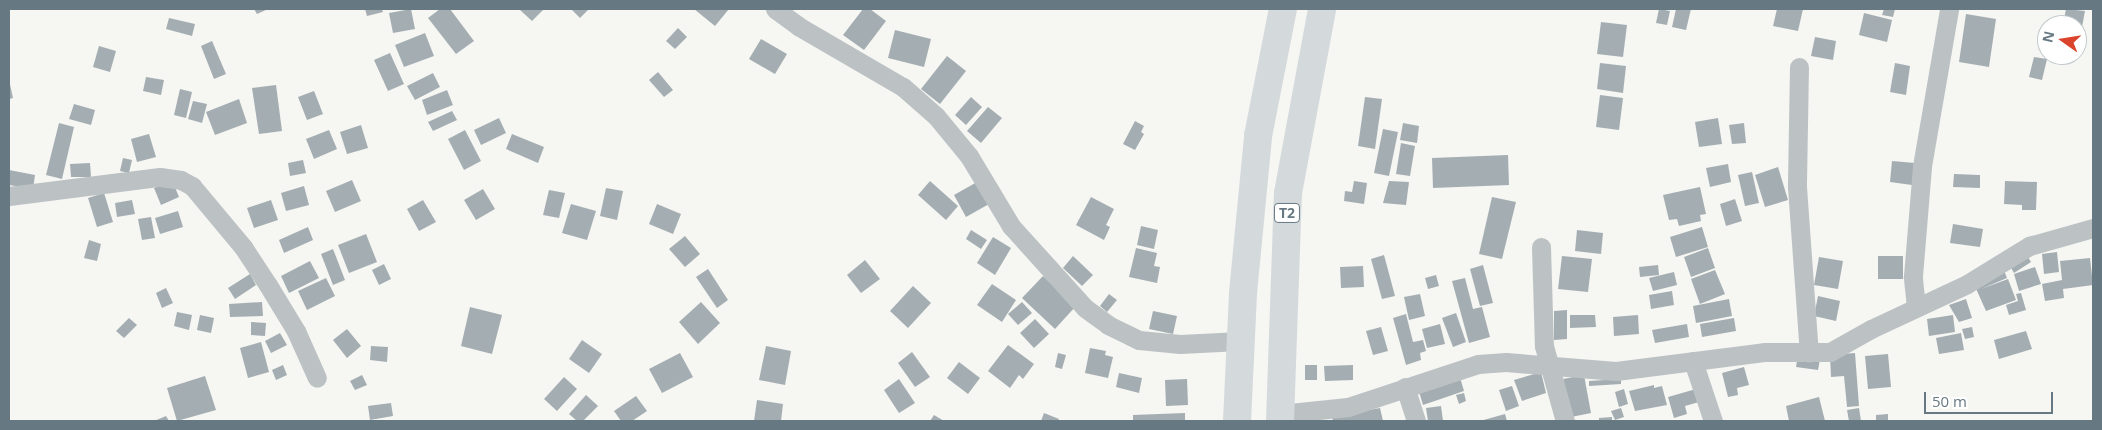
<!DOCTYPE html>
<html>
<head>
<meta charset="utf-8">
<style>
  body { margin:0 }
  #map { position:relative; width:2102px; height:430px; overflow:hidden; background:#f6f6f3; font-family:"Open Sans",sans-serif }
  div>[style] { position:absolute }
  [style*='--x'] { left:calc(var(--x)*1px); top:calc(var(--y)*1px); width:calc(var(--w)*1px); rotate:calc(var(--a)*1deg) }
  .building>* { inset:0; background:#a4aeb2 }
  .minor>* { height:19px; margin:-9.5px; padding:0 9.5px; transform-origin:9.5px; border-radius:9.5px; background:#bcc2c4 }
  .trunk>* { height:28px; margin:-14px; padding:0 14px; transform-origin:14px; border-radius:14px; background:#d4d9dc }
  span { translate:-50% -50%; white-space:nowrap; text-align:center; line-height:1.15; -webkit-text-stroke:5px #fff; paint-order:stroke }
  .shield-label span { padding:1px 4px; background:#fff; border:1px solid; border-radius:4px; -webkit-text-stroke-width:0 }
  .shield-label { font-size:14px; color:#667982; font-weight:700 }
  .frame { position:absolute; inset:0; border:10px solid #667982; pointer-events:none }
  .north { position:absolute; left:2037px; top:15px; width:50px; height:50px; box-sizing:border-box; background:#fff; border:1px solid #c2c9cd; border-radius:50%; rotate:283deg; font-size:14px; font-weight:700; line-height:20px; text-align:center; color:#667982 }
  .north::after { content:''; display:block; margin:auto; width:18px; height:22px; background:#db432d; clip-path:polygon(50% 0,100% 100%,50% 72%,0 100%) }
  .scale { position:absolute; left:1924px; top:392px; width:129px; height:22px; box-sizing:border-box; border:2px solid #667982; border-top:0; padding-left:6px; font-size:15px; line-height:18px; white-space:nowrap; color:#667982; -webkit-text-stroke:4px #fff; paint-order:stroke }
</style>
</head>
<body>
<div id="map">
  <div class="building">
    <i style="clip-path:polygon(254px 9px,268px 9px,257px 14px)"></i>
    <i style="clip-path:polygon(365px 9px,382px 9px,383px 12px,367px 16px)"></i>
    <i style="clip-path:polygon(411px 9px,415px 29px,393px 33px,389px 13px)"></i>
    <i style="clip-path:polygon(440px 9px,450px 9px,474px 41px,456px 54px,428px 18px)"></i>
    <i style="clip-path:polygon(519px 9px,544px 9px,532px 21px)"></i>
    <i style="clip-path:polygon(571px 9px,589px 9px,580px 18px)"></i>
    <i style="clip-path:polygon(694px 9px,729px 9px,715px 26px)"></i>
    <i style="clip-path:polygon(863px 9px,870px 9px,886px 21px,864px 50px,843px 35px)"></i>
    <i style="clip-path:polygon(1659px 9px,1670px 11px,1667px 25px,1656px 23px)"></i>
    <i style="clip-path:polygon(1676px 9px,1691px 9px,1686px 30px,1672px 27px)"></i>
    <i style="clip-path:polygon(1777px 9px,1803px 9px,1798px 31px,1773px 26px)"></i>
    <i style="clip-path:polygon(1884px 9px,1895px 9px,1893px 17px,1882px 15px)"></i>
    <i style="clip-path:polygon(2066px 9px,2085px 11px,2082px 27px,2063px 24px)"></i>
    <i style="clip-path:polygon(1864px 13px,1892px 20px,1887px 42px,1859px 35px)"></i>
    <i style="clip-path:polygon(1966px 14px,1996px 19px,1989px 67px,1959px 62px)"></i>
    <i style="clip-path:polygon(169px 18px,195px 24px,192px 36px,166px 29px)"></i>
    <i style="clip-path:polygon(1601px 22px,1627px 25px,1623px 57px,1597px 54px)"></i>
    <i style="clip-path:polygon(678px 28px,687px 37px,675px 49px,666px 41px)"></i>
    <i style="clip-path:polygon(895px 30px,931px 39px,924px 67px,888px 58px)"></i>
    <i style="clip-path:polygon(425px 33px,434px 56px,404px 67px,395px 45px)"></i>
    <i style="clip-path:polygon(1815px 37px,1836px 41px,1833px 60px,1811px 56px)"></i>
    <i style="clip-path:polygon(761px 39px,787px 54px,775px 74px,749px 59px)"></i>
    <i style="clip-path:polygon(212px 41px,226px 74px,214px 79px,201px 46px)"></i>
    <i style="clip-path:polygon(99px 46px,116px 51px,110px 72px,93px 67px)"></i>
    <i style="clip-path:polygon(390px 53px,404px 84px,388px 91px,374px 60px)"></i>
    <i style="clip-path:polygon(947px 56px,966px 71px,940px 104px,921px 89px)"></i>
    <i style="clip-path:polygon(2034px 57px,2047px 59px,2042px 80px,2029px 77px)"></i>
    <i style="clip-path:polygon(1600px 63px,1626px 66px,1623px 93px,1597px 89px)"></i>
    <i style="clip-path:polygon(1895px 63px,1910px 66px,1906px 95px,1890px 92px)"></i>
    <i style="clip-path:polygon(658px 72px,673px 90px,664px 97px,649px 80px)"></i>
    <i style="clip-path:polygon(433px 73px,440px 87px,415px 100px,407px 86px)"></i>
    <i style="clip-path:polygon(146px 77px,164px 80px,161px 95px,143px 91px)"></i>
    <i style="clip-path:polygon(9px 80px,13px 98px,9px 99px)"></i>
    <i style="clip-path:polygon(276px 85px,282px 131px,259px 134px,252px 88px)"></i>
    <i style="clip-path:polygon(180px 89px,192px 92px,186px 118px,174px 115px)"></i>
    <i style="clip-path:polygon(447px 90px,453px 105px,427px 115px,422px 100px)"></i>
    <i style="clip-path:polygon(314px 91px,323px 114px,307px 120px,298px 97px)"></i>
    <i style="clip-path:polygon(1600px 95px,1623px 98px,1619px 130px,1596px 127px)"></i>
    <i style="clip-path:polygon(971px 97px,982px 107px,966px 125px,955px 115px)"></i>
    <i style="clip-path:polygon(1365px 97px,1382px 99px,1375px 149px,1358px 146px)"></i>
    <i style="clip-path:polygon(239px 99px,247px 123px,215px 135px,206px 112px)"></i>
    <i style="clip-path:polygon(193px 101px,207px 104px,202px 123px,188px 119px)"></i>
    <i style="clip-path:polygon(74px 104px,95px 110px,91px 125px,69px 119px)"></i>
    <i style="clip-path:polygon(988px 107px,1002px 118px,981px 143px,967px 131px)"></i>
    <i style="clip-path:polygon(452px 111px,457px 120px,433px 131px,428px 122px)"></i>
    <i style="clip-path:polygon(499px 118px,506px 133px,481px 145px,474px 130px)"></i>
    <i style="clip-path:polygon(1718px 118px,1722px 144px,1699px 147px,1695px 122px)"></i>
    <i style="clip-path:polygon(1135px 121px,1144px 126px,1141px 132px,1144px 134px,1135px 150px,1123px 144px)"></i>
    <i style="clip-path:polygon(59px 123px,74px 127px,62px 179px,46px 175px)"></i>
    <i style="clip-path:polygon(1403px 123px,1419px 126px,1417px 143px,1400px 140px)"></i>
    <i style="clip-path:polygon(1744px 123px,1746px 143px,1732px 144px,1729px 125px)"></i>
    <i style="clip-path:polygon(361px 125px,368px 148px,347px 154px,340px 132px)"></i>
    <i style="clip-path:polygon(1383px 129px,1398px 132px,1389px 176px,1374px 173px)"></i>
    <i style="clip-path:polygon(329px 130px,337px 149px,314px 159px,306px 139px)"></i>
    <i style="clip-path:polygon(465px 130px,481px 161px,464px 170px,448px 139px)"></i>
    <i style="clip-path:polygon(149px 134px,156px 157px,137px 162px,131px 139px)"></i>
    <i style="clip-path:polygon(512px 134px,544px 147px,538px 163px,506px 149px)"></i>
    <i style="clip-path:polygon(1401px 143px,1415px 146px,1410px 176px,1396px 174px)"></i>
    <i style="clip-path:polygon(1508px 155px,1509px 185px,1433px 188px,1432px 158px)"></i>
    <i style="clip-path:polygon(123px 158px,132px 160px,129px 173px,120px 171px)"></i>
    <i style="clip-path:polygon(303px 160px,306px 173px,290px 176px,288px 163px)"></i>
    <i style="clip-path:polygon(1892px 161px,1915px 163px,1912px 185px,1890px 182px)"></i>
    <i style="clip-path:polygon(90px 163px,91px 177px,71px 177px,70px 164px)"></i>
    <i style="clip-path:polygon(1728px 164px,1731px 182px,1710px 187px,1706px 168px)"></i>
    <i style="clip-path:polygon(1778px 167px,1788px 200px,1765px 207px,1755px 175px)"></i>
    <i style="clip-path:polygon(9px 170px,35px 175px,33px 189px,9px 185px)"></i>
    <i style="clip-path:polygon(1752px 172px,1759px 203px,1745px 206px,1738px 175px)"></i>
    <i style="clip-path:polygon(1954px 174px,1980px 175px,1980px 188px,1953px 187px)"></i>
    <i style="clip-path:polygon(172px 180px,179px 197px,161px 205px,154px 188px)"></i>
    <i style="clip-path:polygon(352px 180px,361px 201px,335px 212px,326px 191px)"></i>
    <i style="clip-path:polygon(930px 181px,958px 206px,946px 220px,918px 195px)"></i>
    <i style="clip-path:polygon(1354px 181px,1367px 183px,1364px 204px,1344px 201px,1345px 191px,1352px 192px)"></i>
    <i style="clip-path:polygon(1389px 181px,1409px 182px,1406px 205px,1383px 203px)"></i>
    <i style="clip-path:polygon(2005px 181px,2037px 182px,2036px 210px,2022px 210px,2022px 205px,2004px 204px)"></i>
    <i style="clip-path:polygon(977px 182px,989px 204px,966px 217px,954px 195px)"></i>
    <i style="clip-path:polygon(304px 186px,309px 205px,286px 211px,281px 193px)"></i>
    <i style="clip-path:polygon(1700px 187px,1706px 214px,1700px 215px,1701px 221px,1679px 226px,1677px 219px,1669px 220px,1663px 195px)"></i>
    <i style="clip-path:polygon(606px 188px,623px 191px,617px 220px,600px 216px)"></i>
    <i style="clip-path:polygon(483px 189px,495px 209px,476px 220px,464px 200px)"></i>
    <i style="clip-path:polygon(549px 190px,565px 193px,559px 218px,543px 215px)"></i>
    <i style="clip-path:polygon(104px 193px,113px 222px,97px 227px,88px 198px)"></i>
    <i style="clip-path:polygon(1091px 197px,1114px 209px,1106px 225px,1110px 227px,1104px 240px,1076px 225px)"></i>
    <i style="clip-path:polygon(1492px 197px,1516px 202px,1502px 259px,1479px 254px)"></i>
    <i style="clip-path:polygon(1735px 199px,1742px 221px,1726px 226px,1720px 204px)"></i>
    <i style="clip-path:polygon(132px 200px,135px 214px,117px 217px,115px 203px)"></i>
    <i style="clip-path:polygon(271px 200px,278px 220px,254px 228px,247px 208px)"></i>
    <i style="clip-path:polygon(423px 200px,436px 222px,419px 231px,407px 209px)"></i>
    <i style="clip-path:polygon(571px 204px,596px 211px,587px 240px,562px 233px)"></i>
    <i style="clip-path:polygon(657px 204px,681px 214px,673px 234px,649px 224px)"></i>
    <i style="clip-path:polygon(178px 211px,183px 227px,160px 234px,155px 218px)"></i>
    <i style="clip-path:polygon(151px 217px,155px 238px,142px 240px,138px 219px)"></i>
    <i style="clip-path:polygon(1953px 224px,1983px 229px,1980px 247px,1950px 243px)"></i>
    <i style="clip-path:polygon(1141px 226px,1158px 230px,1154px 249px,1137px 245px)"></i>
    <i style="clip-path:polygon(308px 227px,313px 240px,284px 253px,279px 240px)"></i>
    <i style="clip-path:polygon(1702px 227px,1708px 247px,1676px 257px,1670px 237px)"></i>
    <i style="clip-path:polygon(971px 230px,987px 240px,981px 249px,966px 239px)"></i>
    <i style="clip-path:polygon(1577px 230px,1603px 233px,1601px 254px,1575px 251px)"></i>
    <i style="clip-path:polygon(366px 234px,377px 262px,349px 273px,338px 245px)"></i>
    <i style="clip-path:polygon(685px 236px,700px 254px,685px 267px,669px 249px)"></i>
    <i style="clip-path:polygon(993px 237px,1011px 248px,995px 275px,977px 263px)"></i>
    <i style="clip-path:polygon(89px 240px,101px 244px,97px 261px,84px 258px)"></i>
    <i style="clip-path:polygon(1136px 248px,1157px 253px,1154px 266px,1160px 267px,1157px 283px,1129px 277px)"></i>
    <i style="clip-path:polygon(1708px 248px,1715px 268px,1691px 277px,1684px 257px)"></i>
    <i style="clip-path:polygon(333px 249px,345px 280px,333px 285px,321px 254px)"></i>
    <i style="clip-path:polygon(2025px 252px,2031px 262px,2014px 273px,2008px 263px)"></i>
    <i style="clip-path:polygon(2057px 252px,2059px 272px,2044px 274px,2042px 254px)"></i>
    <i style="clip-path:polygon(1384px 255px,1395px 296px,1382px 299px,1371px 259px)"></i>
    <i style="clip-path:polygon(1073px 256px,1093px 275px,1082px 286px,1063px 268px)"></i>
    <i style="clip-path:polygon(1562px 256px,1592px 259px,1588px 292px,1558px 289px)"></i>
    <i style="clip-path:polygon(1878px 256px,1903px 256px,1903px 279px,1878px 279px)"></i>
    <i style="clip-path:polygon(1819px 257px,1843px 261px,1838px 289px,1814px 285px)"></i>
    <i style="clip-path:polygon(2090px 258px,2093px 285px,2063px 289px,2064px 298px,2045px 301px,2042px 284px,2062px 280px,2060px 261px)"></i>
    <i style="clip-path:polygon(865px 260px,880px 279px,861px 293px,847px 275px)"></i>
    <i style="clip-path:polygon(310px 261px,319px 278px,289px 293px,281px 276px)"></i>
    <i style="clip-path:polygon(384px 264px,391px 279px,379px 285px,372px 270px)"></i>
    <i style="clip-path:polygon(1483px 265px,1493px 303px,1480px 306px,1470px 269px)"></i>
    <i style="clip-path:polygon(1658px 265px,1659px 275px,1640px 277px,1639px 267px)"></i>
    <i style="clip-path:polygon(1363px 266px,1364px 287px,1341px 288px,1340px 267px)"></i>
    <i style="clip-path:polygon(2035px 267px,2041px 284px,2019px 291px,2014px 274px)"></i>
    <i style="clip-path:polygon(2003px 268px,2007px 278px,1981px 289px,2008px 279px,2016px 300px,1986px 311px,1973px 282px)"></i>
    <i style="clip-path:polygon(708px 269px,728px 300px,717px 308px,696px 277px)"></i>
    <i style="clip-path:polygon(1715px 270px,1725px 294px,1700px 304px,1691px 279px)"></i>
    <i style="clip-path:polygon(1674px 272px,1677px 285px,1653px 291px,1649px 278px)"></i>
    <i style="clip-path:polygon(250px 274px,256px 285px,235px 299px,228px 288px)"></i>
    <i style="clip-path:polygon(1436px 275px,1439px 286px,1428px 289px,1425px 278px)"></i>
    <i style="clip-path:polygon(1043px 276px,1076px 306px,1055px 329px,1022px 298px)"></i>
    <i style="clip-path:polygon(326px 278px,335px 296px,307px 310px,298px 291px)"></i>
    <i style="clip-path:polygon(1465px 278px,1473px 309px,1482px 307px,1490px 337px,1469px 343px,1452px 281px)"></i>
    <i style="clip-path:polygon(992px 284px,1016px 300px,1002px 322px,977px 305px)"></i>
    <i style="clip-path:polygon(913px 286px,931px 303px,908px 328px,890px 311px)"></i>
    <i style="clip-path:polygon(166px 288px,173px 303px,162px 308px,156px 293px)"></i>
    <i style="clip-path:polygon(1672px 291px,1674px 305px,1651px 309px,1649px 295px)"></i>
    <i style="clip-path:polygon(2021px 293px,2026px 310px,2009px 315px,2006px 305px,2018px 301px,2016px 294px)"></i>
    <i style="clip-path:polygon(1109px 294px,1117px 300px,1107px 312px,1100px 306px)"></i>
    <i style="clip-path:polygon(1420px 294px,1425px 316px,1409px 320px,1404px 297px)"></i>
    <i style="clip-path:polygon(1818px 296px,1840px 301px,1836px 321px,1814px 316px)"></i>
    <i style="clip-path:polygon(1729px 299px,1732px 316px,1696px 323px,1693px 306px)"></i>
    <i style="clip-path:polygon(1966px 299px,1972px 318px,1959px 322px,1949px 305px)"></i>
    <i style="clip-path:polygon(262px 302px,263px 316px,230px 317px,229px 304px)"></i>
    <i style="clip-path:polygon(701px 302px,720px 323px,698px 344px,679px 322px)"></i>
    <i style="clip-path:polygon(1022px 302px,1032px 313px,1018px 325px,1008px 314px)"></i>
    <i style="clip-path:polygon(470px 307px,502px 315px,492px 354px,461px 346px)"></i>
    <i style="clip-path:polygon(1567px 310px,1567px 339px,1554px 340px,1554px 311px)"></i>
    <i style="clip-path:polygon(1153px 311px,1177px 316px,1173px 334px,1149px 329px)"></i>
    <i style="clip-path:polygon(177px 312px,192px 315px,189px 330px,174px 326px)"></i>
    <i style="clip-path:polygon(1456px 313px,1466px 342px,1453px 347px,1442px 318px)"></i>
    <i style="clip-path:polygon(1406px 314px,1413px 342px,1423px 340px,1426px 351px,1420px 353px,1421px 360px,1406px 365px,1393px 318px)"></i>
    <i style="clip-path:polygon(200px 315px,214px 318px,211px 333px,197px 330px)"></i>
    <i style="clip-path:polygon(1570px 315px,1595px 315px,1596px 327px,1570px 328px)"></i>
    <i style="clip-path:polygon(1638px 315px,1639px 334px,1614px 336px,1613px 317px)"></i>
    <i style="clip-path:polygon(1953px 315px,1955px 332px,1929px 336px,1927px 319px)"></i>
    <i style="clip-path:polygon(129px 318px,137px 325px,124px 338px,116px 331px)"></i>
    <i style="clip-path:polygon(1734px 318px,1736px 331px,1702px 337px,1700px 324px)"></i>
    <i style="clip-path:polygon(1035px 319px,1049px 334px,1034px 348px,1020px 333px)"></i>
    <i style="clip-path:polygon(251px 322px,266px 323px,265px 336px,251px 335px)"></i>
    <i style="clip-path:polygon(1440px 324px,1445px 344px,1427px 348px,1422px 329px)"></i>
    <i style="clip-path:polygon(1687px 324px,1689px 337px,1655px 343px,1652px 330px)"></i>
    <i style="clip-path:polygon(1381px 327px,1388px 351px,1373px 355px,1366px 331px)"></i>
    <i style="clip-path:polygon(1972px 327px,1974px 337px,1965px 339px,1962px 329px)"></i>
    <i style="clip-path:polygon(347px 329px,361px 346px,347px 358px,333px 340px)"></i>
    <i style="clip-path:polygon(2026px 331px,2032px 349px,1999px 359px,1994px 340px)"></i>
    <i style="clip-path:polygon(280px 333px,287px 345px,271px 353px,265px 341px)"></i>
    <i style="clip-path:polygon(1961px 333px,1964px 350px,1939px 354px,1936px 338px)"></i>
    <i style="clip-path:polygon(582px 340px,602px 354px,589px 373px,569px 359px)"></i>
    <i style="clip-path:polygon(261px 342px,269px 372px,248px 378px,240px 348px)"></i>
    <i style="clip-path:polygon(1008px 345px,1034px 364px,1023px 379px,1019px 375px,1010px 388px,988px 371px)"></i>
    <i style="clip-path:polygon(371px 346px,388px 347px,387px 362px,370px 360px)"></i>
    <i style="clip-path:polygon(766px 346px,791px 351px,785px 385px,759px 380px)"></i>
    <i style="clip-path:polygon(1090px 348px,1106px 351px,1105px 355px,1113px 357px,1108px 378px,1085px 373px)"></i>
    <i style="clip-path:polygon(912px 352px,930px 377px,915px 387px,898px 363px)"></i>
    <i style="clip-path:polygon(680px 353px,693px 377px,662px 393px,649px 369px)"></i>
    <i style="clip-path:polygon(1058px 353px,1066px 355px,1062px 369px,1055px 367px)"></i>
    <i style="clip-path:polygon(1855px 353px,1859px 406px,1847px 407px,1844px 376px,1831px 377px,1830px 355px)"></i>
    <i style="clip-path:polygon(1888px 354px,1891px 387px,1868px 389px,1865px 356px)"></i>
    <i style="clip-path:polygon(1798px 355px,1820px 359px,1818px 370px,1796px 367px)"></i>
    <i style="clip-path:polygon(959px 362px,980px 378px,968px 394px,947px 378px)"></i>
    <i style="clip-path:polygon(283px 365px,287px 375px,276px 380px,272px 370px)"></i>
    <i style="clip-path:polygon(1305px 365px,1317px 365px,1317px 380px,1305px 380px)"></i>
    <i style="clip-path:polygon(1353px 365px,1353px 380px,1325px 381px,1324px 366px)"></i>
    <i style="clip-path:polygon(1744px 367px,1749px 385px,1737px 388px,1738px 395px,1728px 397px,1722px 373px)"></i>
    <i style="clip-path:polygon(1541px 372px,1546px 393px,1522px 401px,1514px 380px)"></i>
    <i style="clip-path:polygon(1119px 373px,1142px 378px,1139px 393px,1116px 387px)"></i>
    <i style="clip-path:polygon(1459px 374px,1464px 391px,1423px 405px,1418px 388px)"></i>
    <i style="clip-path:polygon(362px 375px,367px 385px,355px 390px,350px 381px)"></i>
    <i style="clip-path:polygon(1584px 375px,1591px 413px,1571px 417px,1563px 379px)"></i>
    <i style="clip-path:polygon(205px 376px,216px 410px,177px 421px,167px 388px)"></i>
    <i style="clip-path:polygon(564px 377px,577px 389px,557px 411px,544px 399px)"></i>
    <i style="clip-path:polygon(899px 379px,915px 403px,899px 413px,884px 390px)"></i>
    <i style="clip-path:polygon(1187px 379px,1188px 405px,1166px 406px,1165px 380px)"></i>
    <i style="clip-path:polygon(1621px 379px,1621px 384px,1589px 386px,1589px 381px)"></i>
    <i style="clip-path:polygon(1654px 385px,1654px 388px,1662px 386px,1667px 405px,1635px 411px,1629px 391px)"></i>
    <i style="clip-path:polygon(1512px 386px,1519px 406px,1506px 411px,1499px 390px)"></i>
    <i style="clip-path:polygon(1624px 389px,1628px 404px,1619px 407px,1615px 392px)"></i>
    <i style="clip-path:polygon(1696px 389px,1699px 402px,1685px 406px,1687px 414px,1674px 418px,1668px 397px)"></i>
    <i style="clip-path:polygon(1464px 393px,1466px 401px,1459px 404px,1456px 395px)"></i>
    <i style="clip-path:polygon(586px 395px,598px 406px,583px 421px,577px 421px,569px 414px)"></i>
    <i style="clip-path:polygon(636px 396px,647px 411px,632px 421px,621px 421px,614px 411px)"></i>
    <i style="clip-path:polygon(1819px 397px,1825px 421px,1789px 421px,1786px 406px)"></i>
    <i style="clip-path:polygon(757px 400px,783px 404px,781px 421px,754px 421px)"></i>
    <i style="clip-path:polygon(391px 403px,393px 416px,370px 420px,368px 406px)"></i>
    <i style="clip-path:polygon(1441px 406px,1443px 421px,1428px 421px,1426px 408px)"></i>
    <i style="clip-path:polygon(1380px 408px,1383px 421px,1333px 421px,1332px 417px)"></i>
    <i style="clip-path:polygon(1621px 408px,1624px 417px,1615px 420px,1611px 411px)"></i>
    <i style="clip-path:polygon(1859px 408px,1861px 421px,1849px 421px,1847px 410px)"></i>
    <i style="clip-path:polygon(1044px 413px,1059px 419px,1058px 421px,1041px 421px)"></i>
    <i style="clip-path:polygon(1185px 413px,1185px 421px,1133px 421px,1133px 415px)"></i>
    <i style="clip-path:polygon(1505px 414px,1507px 421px,1480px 421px)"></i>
    <i style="clip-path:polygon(1888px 414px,1888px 421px,1876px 421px,1876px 415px)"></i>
    <i style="clip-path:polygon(934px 415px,944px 421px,930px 421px)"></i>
    <i style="clip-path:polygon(166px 416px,169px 421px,154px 421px)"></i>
    <i style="clip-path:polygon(1612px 417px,1612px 421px,1599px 421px,1599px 418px)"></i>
  </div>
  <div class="minor">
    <i style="--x:775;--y:9;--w:29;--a:36"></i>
    <i style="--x:798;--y:26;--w:121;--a:30.2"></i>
    <i style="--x:903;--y:87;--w:44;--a:41.3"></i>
    <i style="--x:936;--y:116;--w:52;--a:50.5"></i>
    <i style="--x:969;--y:156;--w:82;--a:59"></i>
    <i style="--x:1011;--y:226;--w:110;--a:47.9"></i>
    <i style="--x:1085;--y:308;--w:29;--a:36"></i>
    <i style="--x:1108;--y:325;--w:34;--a:26"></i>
    <i style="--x:1139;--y:340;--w:41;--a:5.6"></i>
    <i style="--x:1180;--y:344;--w:60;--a:-2.9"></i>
    <i style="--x:1799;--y:67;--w:120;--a:91"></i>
    <i style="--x:1797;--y:187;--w:166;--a:85.9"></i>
    <i style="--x:9;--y:196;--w:152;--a:-7.2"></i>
    <i style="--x:160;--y:177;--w:21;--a:8"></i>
    <i style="--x:181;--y:180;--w:13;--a:29"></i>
    <i style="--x:192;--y:186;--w:80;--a:50.1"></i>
    <i style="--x:243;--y:247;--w:45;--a:56.7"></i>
    <i style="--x:268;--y:285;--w:54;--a:58.7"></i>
    <i style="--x:296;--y:331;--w:51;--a:65.9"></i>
    <i style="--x:1541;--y:247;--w:99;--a:88.3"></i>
    <i style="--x:1544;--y:346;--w:78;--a:74.4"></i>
    <i style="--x:1916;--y:307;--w:31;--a:-96"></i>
    <i style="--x:1913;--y:276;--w:110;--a:-85.3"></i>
    <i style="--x:1922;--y:166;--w:159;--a:-80.2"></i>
    <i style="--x:1693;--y:361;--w:63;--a:71.6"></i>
    <i style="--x:1405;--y:387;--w:36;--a:72"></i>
    <i style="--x:1280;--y:414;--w:68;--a:-5.9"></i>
    <i style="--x:1348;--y:407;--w:137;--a:-18.3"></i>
    <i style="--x:1478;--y:364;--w:28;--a:-4"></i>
    <i style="--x:1506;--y:362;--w:110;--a:4.7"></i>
    <i style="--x:1616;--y:371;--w:149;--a:-7.3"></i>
    <i style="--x:1764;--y:352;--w:66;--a:0"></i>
    <i style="--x:1830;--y:352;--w:47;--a:-29.3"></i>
    <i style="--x:1871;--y:329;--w:106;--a:-25.1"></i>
    <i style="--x:1967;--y:284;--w:73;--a:-31.5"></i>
    <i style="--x:2029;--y:246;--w:66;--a:-15.7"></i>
  </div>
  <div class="trunk">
    <i style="--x:1237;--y:421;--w:128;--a:-87.3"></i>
    <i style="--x:1243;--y:293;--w:158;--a:-84.5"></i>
    <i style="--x:1258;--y:136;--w:129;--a:-78.9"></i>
    <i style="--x:1280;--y:421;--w:228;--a:-88"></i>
    <i style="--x:1288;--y:193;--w:187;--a:-79.5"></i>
  </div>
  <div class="shield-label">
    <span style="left:1287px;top:213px">T2</span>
  </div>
  <div class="frame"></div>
  <div class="north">N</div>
  <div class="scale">50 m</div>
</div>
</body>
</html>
